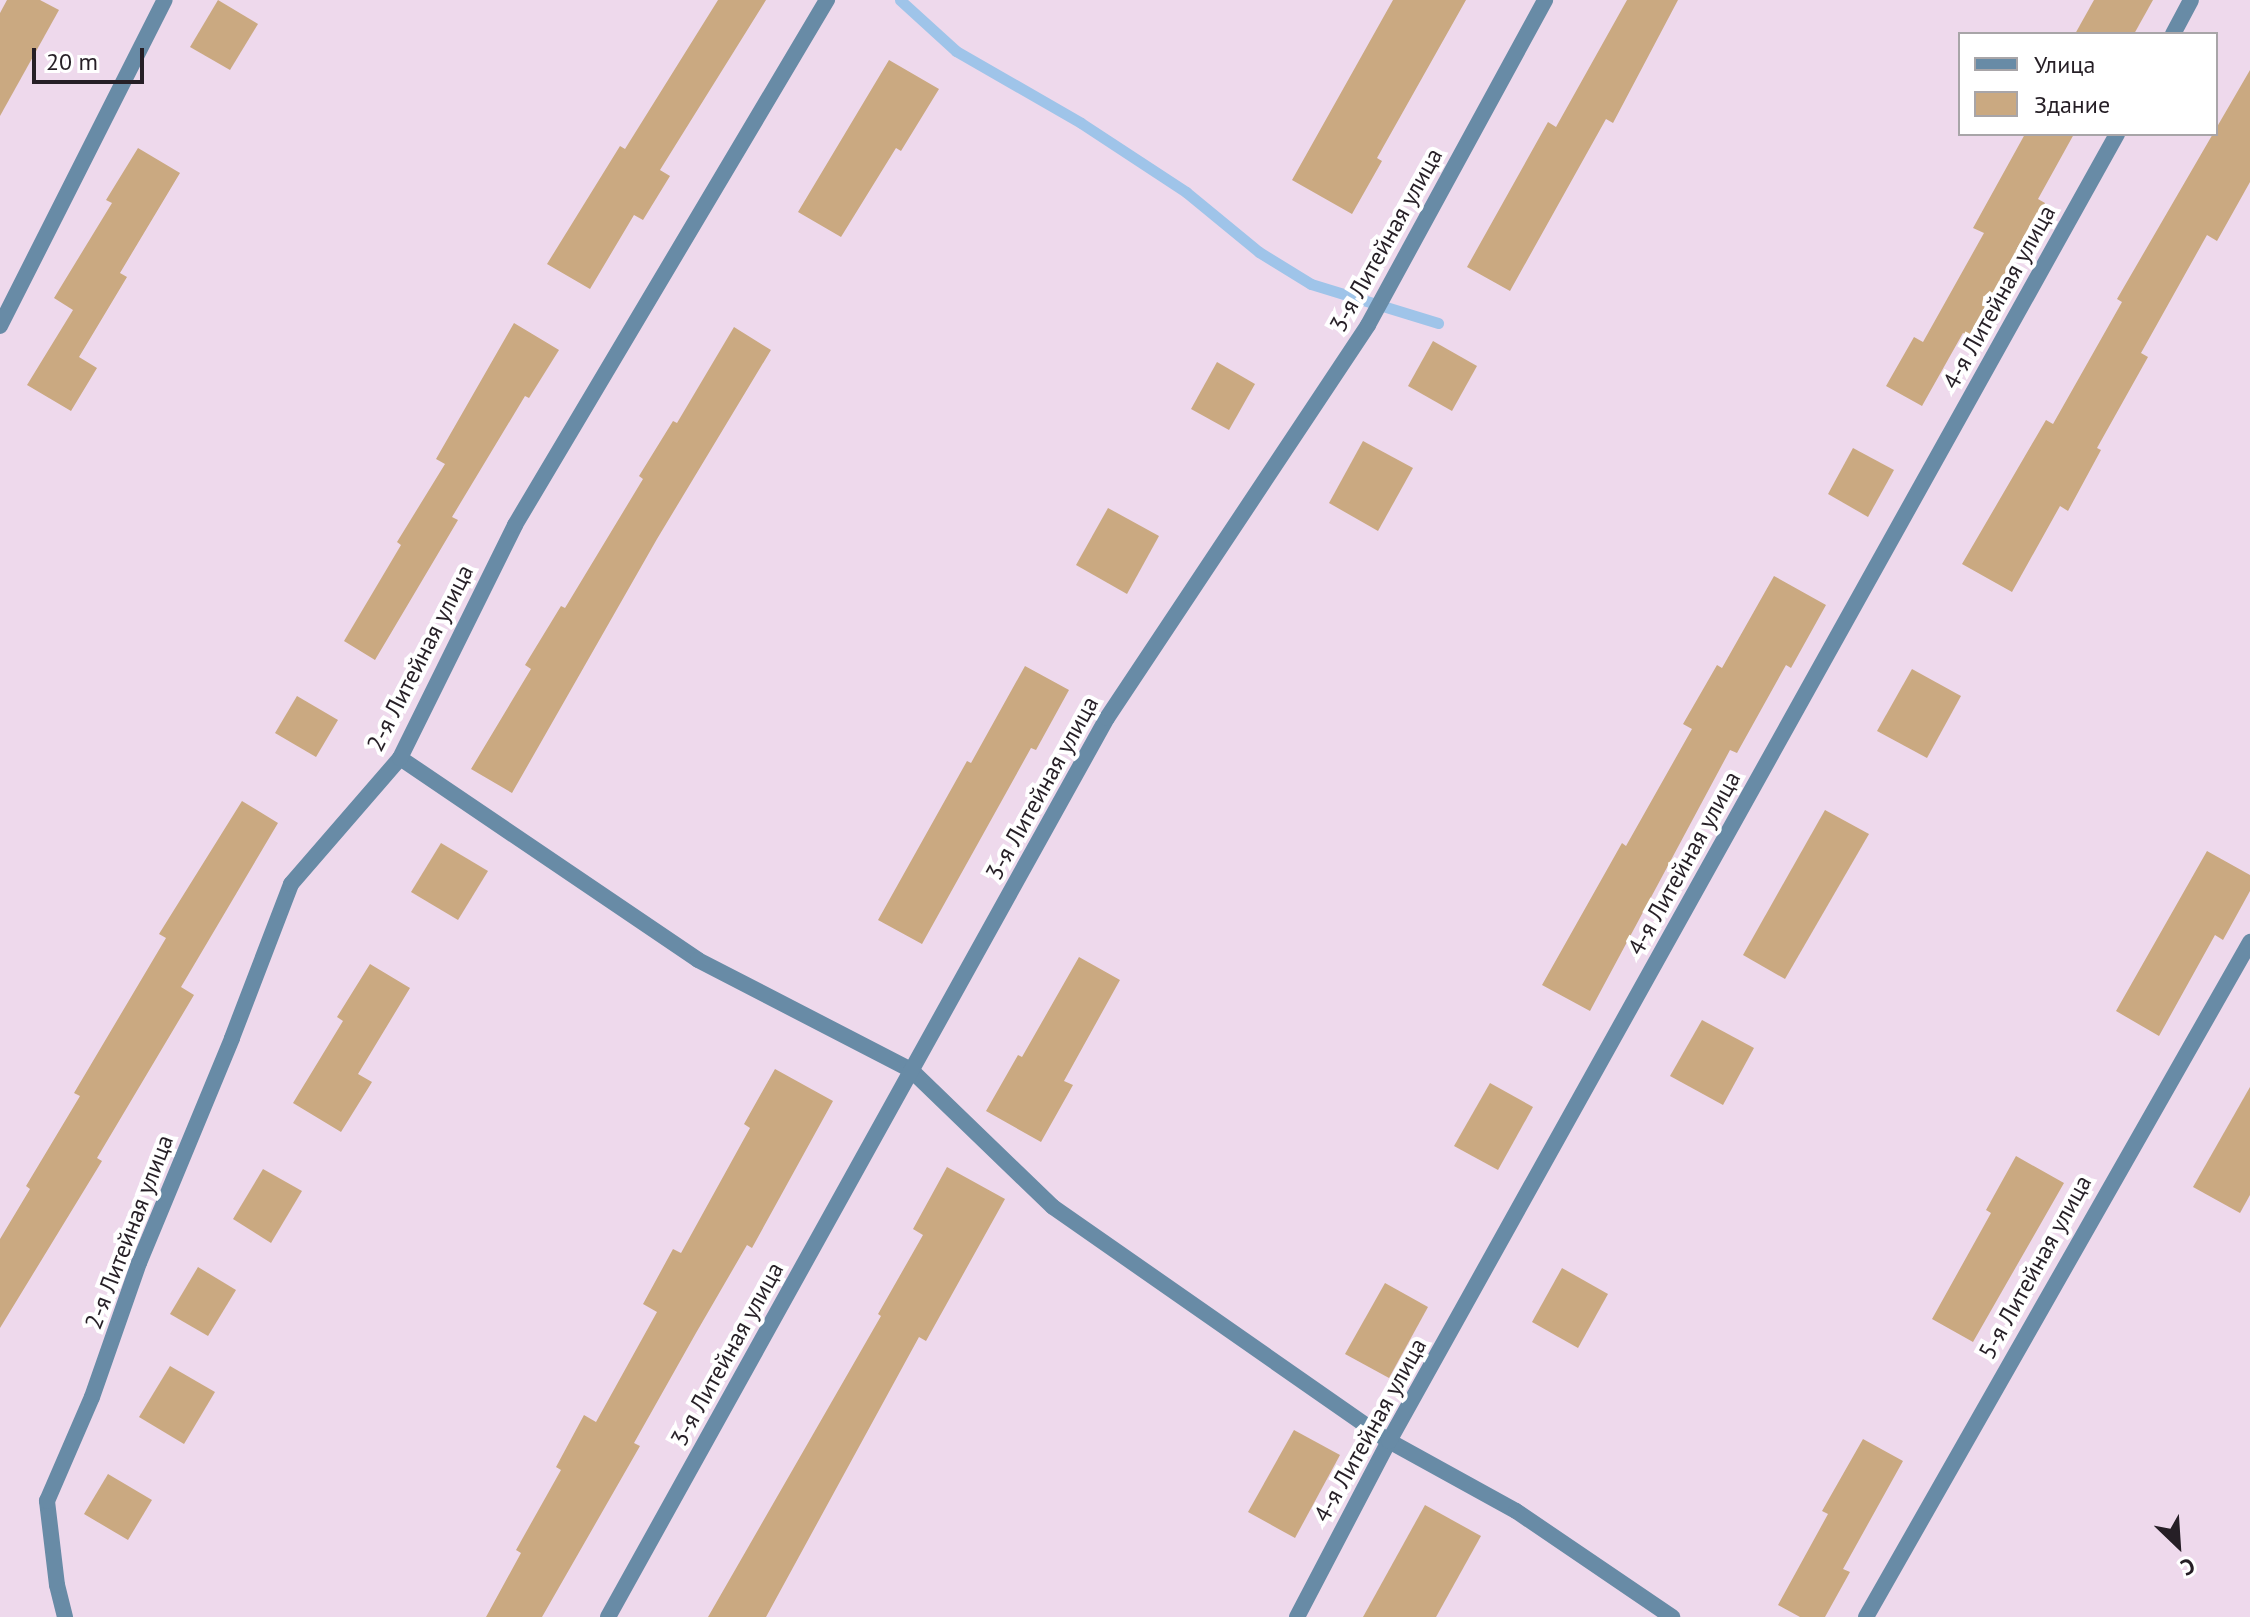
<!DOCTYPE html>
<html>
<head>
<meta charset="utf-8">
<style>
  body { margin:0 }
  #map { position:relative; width:2250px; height:1617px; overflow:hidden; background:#eed9ec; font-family:"PT Sans",sans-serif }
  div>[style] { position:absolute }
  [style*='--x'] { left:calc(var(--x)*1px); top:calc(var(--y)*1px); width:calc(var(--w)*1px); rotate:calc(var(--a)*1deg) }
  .stream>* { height:11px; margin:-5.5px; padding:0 5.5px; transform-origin:5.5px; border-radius:5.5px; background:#9fc4e9 }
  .building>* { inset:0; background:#caa981 }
  .minor>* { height:16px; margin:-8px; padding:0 8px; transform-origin:8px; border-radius:8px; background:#688ba6 }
  .tertiary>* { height:16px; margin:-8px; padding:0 8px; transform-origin:8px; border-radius:8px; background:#688ba6 }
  span { translate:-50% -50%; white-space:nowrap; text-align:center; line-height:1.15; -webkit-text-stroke:8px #fff; paint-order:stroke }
  .street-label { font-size:24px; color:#261f26 }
  .legend { position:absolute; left:1958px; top:32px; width:260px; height:104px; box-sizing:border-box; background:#fff; border:2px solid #a8a5a8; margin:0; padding:10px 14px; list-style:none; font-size:24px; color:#261f26 }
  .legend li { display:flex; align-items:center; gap:16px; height:40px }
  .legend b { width:40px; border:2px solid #a8a5a8 }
  .north { position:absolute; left:2138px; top:1505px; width:80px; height:80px; -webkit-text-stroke:6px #fff; paint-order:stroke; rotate:155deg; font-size:22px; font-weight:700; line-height:32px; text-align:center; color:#261f26 }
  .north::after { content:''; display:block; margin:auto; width:28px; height:36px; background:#261f26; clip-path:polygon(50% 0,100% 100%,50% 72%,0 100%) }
  .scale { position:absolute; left:32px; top:48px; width:112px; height:36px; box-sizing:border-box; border:4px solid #261f26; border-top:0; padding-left:10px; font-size:24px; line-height:28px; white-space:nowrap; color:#261f26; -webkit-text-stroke:6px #fff; paint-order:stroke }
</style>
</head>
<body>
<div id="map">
  <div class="stream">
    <i style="--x:900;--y:0;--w:76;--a:42.3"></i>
    <i style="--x:956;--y:51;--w:144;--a:29.9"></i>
    <i style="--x:1081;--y:123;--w:126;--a:33.3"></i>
    <i style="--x:1186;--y:192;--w:94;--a:39.4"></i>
    <i style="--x:1259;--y:252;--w:61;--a:31.6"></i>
    <i style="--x:1311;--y:284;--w:133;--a:17.1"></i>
  </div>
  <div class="building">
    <i style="clip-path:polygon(7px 0,40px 0,59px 10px,0 116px,0 13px)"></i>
    <i style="clip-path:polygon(218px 0,258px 24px,230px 70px,190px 47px)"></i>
    <i style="clip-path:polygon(718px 0,766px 0,660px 170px,670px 176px,643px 220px,634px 215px,590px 289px,547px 264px,620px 146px,625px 149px)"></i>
    <i style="clip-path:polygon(1393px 0,1466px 0,1377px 158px,1382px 161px,1352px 214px,1292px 180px)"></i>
    <i style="clip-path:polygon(1627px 0,1678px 0,1613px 123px,1606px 119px,1510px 291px,1467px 267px,1548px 122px,1556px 127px)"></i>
    <i style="clip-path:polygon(2094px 0,2153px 0,2134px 34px,2075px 34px)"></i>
    <i style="clip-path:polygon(889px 60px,939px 89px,901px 151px,896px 148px,841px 237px,798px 212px)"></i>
    <i style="clip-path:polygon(2250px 70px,2250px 182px,2217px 241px,2207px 235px,2141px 353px,2148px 357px,2097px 448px,2101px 450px,2068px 511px,2060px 506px,2012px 592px,1962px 564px,2046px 420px,2053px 424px,2122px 302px,2117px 299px)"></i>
    <i style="clip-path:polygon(2025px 134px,2074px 134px,2038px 199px,2045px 203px,1999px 285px,2002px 286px,1973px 338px,1963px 333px,1922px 406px,1886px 386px,1914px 337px,1923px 342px,1984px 233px,1973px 228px)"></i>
    <i style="clip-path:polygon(138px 148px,180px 173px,120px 273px,127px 277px,79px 357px,97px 368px,71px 411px,27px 385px,73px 310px,54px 298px,112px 203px,106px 200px)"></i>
    <i style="clip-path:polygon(514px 323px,559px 350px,529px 398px,525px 396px,452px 517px,458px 520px,375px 660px,344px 641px,401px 545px,397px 542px,445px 464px,436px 459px)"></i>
    <i style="clip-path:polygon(734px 327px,771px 350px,657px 539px,512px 793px,471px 769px,531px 669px,525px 665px,561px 606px,565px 608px,643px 479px,639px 476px,673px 421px,677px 423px)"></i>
    <i style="clip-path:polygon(1433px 341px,1477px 366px,1452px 411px,1408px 386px)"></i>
    <i style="clip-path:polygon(1217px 362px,1255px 384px,1229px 430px,1191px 409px)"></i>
    <i style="clip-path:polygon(1363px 441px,1413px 468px,1378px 531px,1329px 503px)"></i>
    <i style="clip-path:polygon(1853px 448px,1894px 470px,1868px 517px,1828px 494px)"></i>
    <i style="clip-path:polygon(1108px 508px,1159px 536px,1127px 594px,1076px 565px)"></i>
    <i style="clip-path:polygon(1774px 576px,1826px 605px,1791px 668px,1786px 665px,1737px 753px,1730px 750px,1590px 1011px,1542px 985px,1622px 843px,1626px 846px,1692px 729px,1683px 724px,1717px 665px,1722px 668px)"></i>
    <i style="clip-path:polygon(1025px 666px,1069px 690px,1036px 750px,1031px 748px,922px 944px,878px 920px,967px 761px,971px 763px)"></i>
    <i style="clip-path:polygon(1912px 669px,1961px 696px,1927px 758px,1877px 731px)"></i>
    <i style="clip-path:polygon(297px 696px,338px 720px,316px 757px,275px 733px)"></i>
    <i style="clip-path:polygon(242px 801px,278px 823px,181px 987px,194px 995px,97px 1158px,102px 1161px,0 1328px,0 1239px,30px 1189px,26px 1186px,80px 1096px,74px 1093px,166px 938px,159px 934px)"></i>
    <i style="clip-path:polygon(1825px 810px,1869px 834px,1785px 979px,1743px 955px)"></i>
    <i style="clip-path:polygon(441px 843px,488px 871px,458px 920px,411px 892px)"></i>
    <i style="clip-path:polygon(2207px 851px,2250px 875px,2250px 891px,2223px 940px,2215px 935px,2159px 1036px,2116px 1011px)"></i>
    <i style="clip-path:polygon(1079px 957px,1120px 980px,1064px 1081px,1073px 1085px,1041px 1142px,986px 1111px,1018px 1055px,1022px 1057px)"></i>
    <i style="clip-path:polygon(370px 964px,410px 988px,358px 1074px,372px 1082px,341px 1132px,293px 1103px,343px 1021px,337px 1017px)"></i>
    <i style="clip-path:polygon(1702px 1020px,1754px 1048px,1723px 1105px,1670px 1076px)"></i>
    <i style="clip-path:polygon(775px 1069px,833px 1101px,752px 1248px,747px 1245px,696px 1333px,634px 1443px,640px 1446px,542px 1617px,486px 1617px,521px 1553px,516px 1550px,561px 1470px,556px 1467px,584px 1415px,596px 1422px,657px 1312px,643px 1304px,673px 1249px,681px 1253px,750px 1128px,744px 1124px)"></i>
    <i style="clip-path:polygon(1490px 1083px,1533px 1107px,1498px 1170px,1454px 1146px)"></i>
    <i style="clip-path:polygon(2250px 1087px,2250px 1195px,2240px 1213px,2193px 1187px)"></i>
    <i style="clip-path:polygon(2016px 1156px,2064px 1183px,1973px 1342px,1932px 1319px,1991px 1213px,1986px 1210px)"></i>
    <i style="clip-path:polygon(947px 1167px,1005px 1199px,926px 1341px,919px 1337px,766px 1617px,708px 1617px,881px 1316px,878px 1314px,923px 1235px,913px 1229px)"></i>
    <i style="clip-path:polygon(263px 1169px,302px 1191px,271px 1243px,233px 1219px)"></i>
    <i style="clip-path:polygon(198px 1267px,236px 1290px,208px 1336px,170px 1314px)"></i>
    <i style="clip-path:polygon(1562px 1268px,1608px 1294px,1578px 1348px,1532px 1322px)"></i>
    <i style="clip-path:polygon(1385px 1283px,1428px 1307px,1389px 1378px,1345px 1354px)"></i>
    <i style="clip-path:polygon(170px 1366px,215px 1392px,184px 1444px,139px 1417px)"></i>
    <i style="clip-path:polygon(1294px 1430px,1340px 1455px,1295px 1538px,1248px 1512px)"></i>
    <i style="clip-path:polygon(1863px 1439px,1903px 1461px,1843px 1569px,1850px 1572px,1825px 1617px,1800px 1617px,1778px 1605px,1828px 1514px,1822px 1511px)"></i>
    <i style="clip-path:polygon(108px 1474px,152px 1500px,128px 1540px,84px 1514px)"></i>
    <i style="clip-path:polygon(1425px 1505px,1481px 1536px,1436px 1617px,1363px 1617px)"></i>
  </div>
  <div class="minor">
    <i style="--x:0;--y:326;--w:365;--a:-63.2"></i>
    <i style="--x:400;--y:758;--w:360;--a:34.1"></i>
    <i style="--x:698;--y:960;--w:240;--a:27.3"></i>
    <i style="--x:911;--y:1070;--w:197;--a:44"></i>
    <i style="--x:1053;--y:1207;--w:409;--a:34.9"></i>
    <i style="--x:1389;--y:1441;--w:145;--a:28.9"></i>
    <i style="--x:1516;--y:1511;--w:189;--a:34.2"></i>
    <i style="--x:65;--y:1617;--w:33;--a:-104"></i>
    <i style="--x:57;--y:1585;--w:85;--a:-96.8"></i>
    <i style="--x:47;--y:1501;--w:113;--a:-66.6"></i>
    <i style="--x:92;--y:1397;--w:142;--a:-70.7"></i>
    <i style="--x:139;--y:1263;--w:243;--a:-67.5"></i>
    <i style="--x:232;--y:1038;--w:165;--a:-69"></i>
    <i style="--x:291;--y:884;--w:167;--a:-49.1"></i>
    <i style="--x:400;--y:758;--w:260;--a:-63.7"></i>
    <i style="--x:515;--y:525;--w:611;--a:-59.28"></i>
    <i style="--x:608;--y:1617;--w:1028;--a:-60.97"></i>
    <i style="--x:1107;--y:718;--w:472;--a:-56.4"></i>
    <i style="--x:1368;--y:325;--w:370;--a:-61.4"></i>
    <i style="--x:1866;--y:1617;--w:777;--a:-60.36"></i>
  </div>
  <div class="tertiary">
    <i style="--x:2173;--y:34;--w:38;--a:-62"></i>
    <i style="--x:1297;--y:1617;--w:199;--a:-62.4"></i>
    <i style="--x:1389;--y:1441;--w:1496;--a:-60.88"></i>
  </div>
  <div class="street-label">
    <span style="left:1386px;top:240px;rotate:-61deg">3-я Литейная улица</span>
    <span style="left:1999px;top:297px;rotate:-61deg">4-я Литейная улица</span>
    <span style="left:420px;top:658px;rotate:-63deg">2-я Литейная улица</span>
    <span style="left:1042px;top:788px;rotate:-61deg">3-я Литейная улица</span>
    <span style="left:1684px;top:863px;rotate:-61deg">4-я Литейная улица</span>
    <span style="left:129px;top:1232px;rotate:-69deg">2-я Литейная улица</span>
    <span style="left:2035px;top:1267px;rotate:-61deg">5-я Литейная улица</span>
    <span style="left:727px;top:1354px;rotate:-61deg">3-я Литейная улица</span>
    <span style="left:1370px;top:1430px;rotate:-61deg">4-я Литейная улица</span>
  </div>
  <ul class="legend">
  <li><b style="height:10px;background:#688ba6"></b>Улица</li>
  <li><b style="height:22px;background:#caa981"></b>Здание</li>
  </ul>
  <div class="north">С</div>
  <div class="scale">20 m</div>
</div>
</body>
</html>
